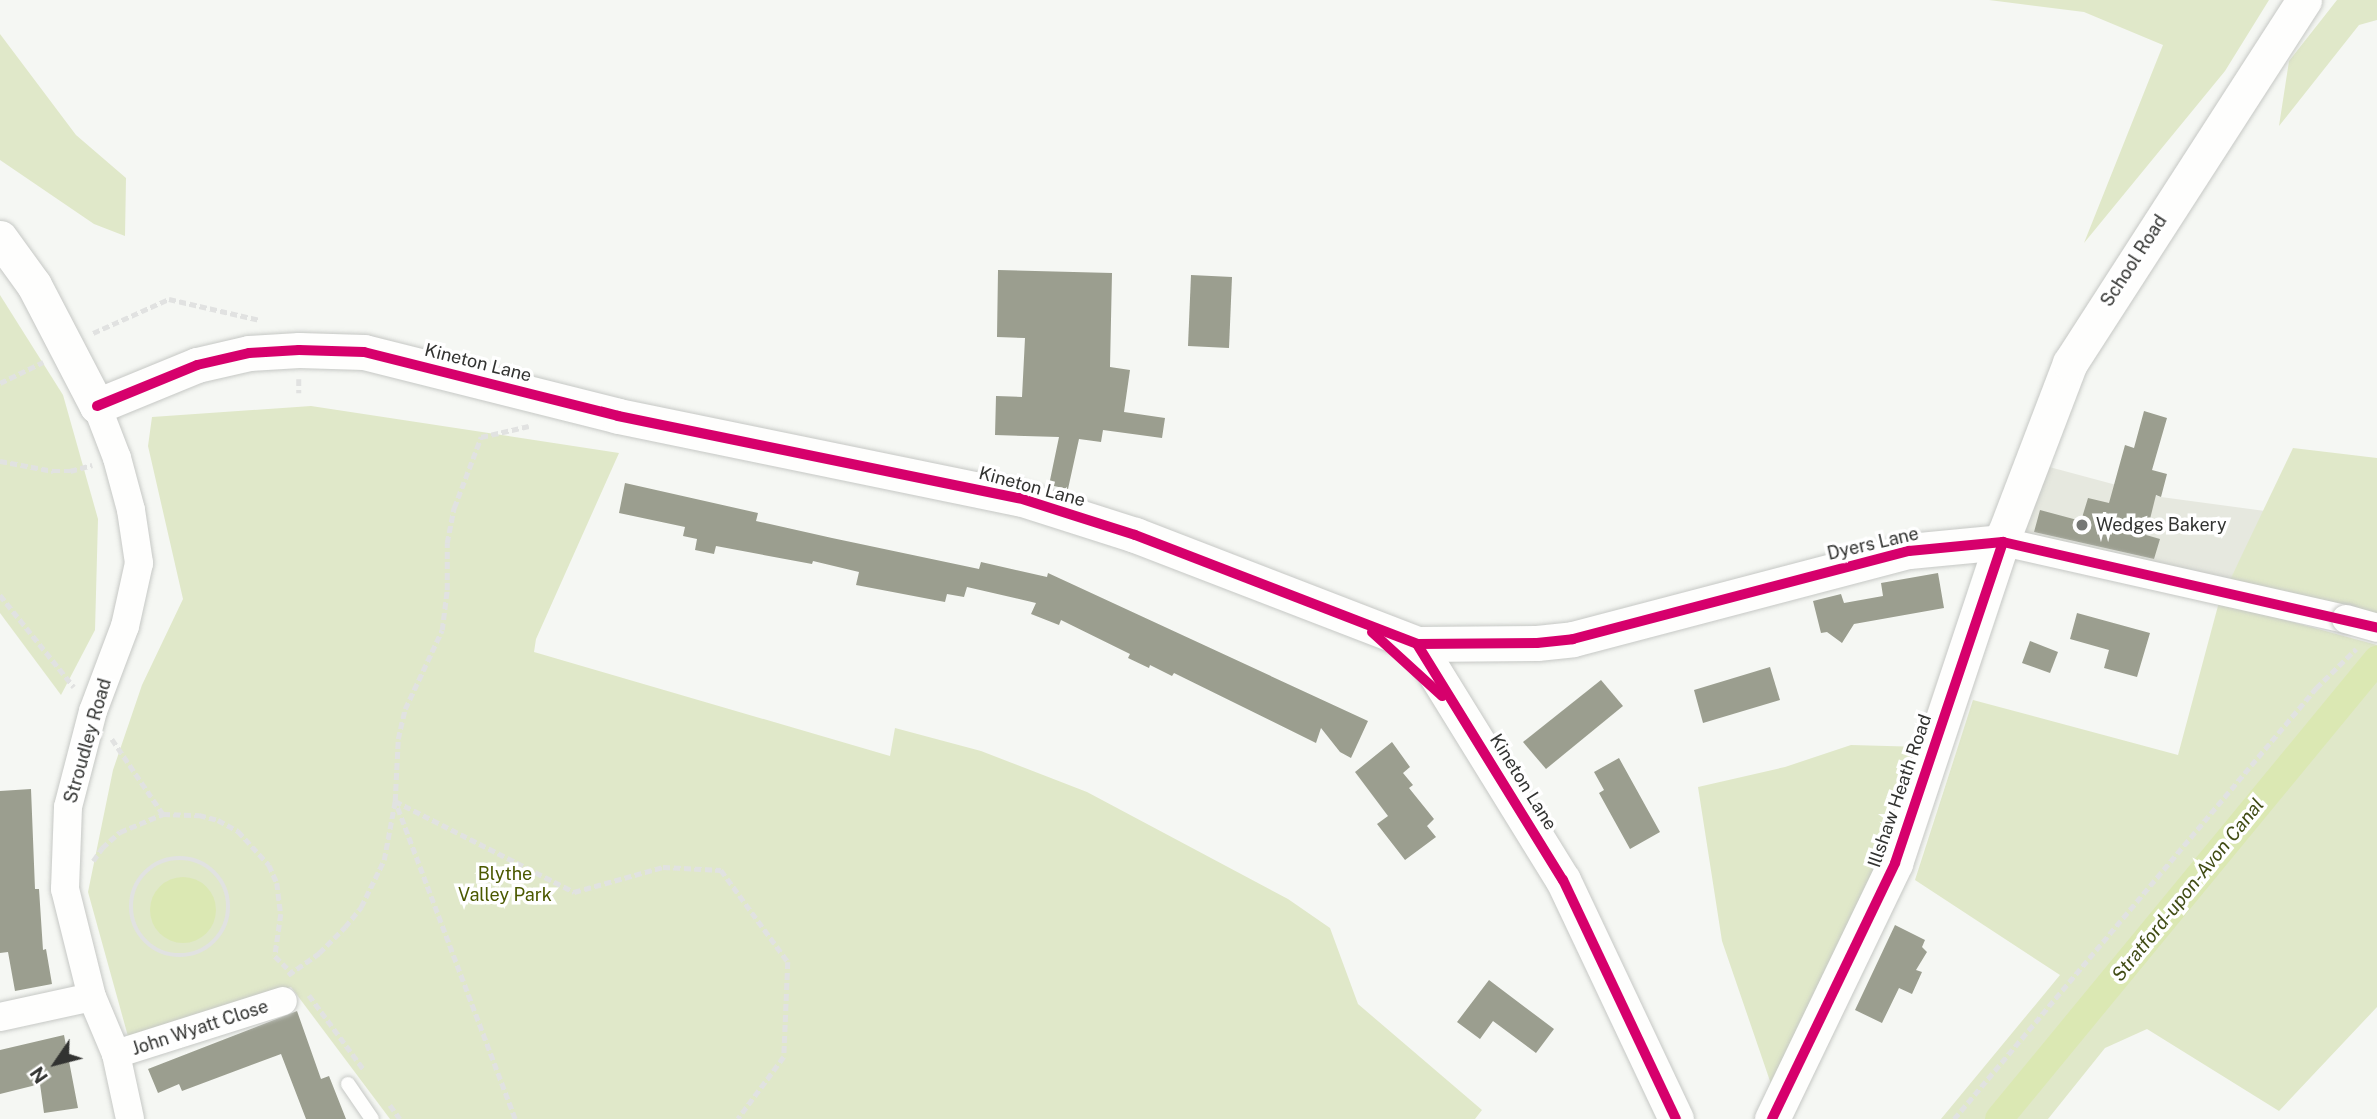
<!DOCTYPE html>
<html>
<head>
<meta charset="utf-8">
<style>
  body { margin:0 }
  #map { position:relative; width:2377px; height:1119px; overflow:hidden; background:#f5f7f3; font-family:"Public Sans",sans-serif }
  div>[style] { position:absolute }
  [style*='--x'] { left:calc(var(--x)*1px); top:calc(var(--y)*1px); width:calc(var(--w)*1px); rotate:calc(var(--a)*1deg) }
  .built>* { inset:0; background:#e6e8df }
  .green>* { inset:0; background:#e0e8c9 }
  .water>* { inset:0; background:#dbe8b3 }
  .round { border-radius:50% }
  .canal>* { height:28px; margin:-14px; padding:0 14px; transform-origin:14px; border-radius:14px; background:#dbe8b3 }
  .building>* { inset:0; background:#9b9e8f }
  .path>* { height:4.5px; margin-top:-2.25px; transform-origin:0; background:repeating-linear-gradient(90deg,#e1e2e1 0 7px,transparent 0 10.5px) }
  .path>.ring { margin:-2.25px; padding:0; box-sizing:content-box; background:none; border:4.5px solid #e1e2e1; border-radius:50% }
  .roads { filter:drop-shadow(0 0 2px #c6c8c5) drop-shadow(0 0 2px #c6c8c5) }
  .service>* { height:14px; margin:-7px; padding:0 7px; transform-origin:7px; border-radius:7px; background:#fefefd }
  .minor>* { height:28px; margin:-14px; padding:0 14px; transform-origin:14px; border-radius:14px; background:#fefefd }
  .tertiary>* { height:35px; margin:-17.5px; padding:0 17.5px; transform-origin:17.5px; border-radius:17.5px; background:#fefefd }
  .bridges { filter:drop-shadow(0 0 2px #c6c8c5) drop-shadow(0 0 2px #c6c8c5) }
  .minor-bridge>* { height:28px; margin:-14px; padding:0 14px; transform-origin:14px; border-radius:14px; background:#fefefd }
  .cycleway>* { height:10px; margin:-5px; padding:0 5px; transform-origin:5px; border-radius:5px; background:#d6006c }
  .dots>* { width:19px; height:19px; translate:-50% -50%; box-sizing:border-box; border:4px solid #fff; border-radius:50% }
  span { translate:-50% -50%; white-space:nowrap; text-align:center; line-height:1.15; -webkit-text-stroke:7px #fff; paint-order:stroke }
  .street-label { font-size:18px; color:#323331 }
  .poi-label { font-size:18px; color:#323331 }
  .left { translate:0 -50%; text-align:left }
  .park-label { font-size:18px; color:#4b5900 }
  .water-label { font-size:19px; color:#414c15; font-style:italic }
  .north { position:absolute; left:21px; top:1028px; width:70px; height:70px; -webkit-text-stroke:5px #fff; paint-order:stroke; rotate:235deg; font-size:19px; font-weight:700; line-height:28px; text-align:center; color:#323331 }
  .north::after { content:''; display:block; margin:auto; width:24px; height:32px; background:#323331; clip-path:polygon(50% 0,100% 100%,50% 72%,0 100%) }
</style>
</head>
<body>
<div id="map">
  <div class="built">
    <i style="clip-path:polygon(2042px 465px,2161px 497px,2265px 511px,2229px 582px,2019px 538px)"></i>
  </div>
  <div class="green">
    <i style="clip-path:polygon(1989px 0,2269px 0,2225px 71px,2084px 243px,2163px 45px,2084px 12px)"></i>
    <i style="clip-path:polygon(2337px 0,2377px 0,2377px 20px,2359px 25px,2279px 126px,2289px 61px)"></i>
    <i style="clip-path:polygon(0 34px,76px 135px,126px 178px,125px 236px,94px 224px,0 160px)"></i>
    <i style="clip-path:polygon(0 295px,63px 395px,98px 519px,95px 630px,61px 695px,0 613px)"></i>
    <i style="clip-path:polygon(311px 406px,619px 453px,536px 639px,534px 652px,890px 756px,895px 728px,981px 751px,1087px 792px,1288px 899px,1330px 928px,1358px 1004px,1482px 1110px,1475px 1119px,390px 1119px,291px 987px,129px 1040px,88px 892px,113px 770px,142px 685px,183px 599px,148px 446px,152px 417px)"></i>
    <i style="clip-path:polygon(2293px 448px,2377px 458px,2377px 615px,2229px 582px)"></i>
    <i style="clip-path:polygon(2219px 602px,2377px 645px,2377px 1007px,2279px 1111px,2147px 1029px,2105px 1048px,2048px 1119px,1941px 1119px,2060px 975px,1915px 880px,1973px 700px,2178px 755px)"></i>
    <i style="clip-path:polygon(1851px 745px,1923px 747px,1881px 855px,1771px 1084px,1722px 941px,1698px 787px,1785px 767px)"></i>
  </div>
  <div class="water">
    <i class="round" style="left:150px;top:877px;width:66px;height:66px"></i>
  </div>
  <div class="canal">
    <i style="--x:1999;--y:1119;--w:595;--a:-50.53"></i>
  </div>
  <div class="building">
    <i style="clip-path:polygon(998px 270px,1112px 273px,1110px 367px,1130px 370px,1124px 412px,1165px 418px,1162px 438px,1103px 430px,1101px 442px,1079px 439px,1068px 489px,1049px 485px,1059px 437px,995px 435px,996px 396px,1022px 397px,1025px 338px,997px 337px)"></i>
    <i style="clip-path:polygon(1191px 275px,1232px 277px,1229px 348px,1188px 346px)"></i>
    <i style="clip-path:polygon(2144px 411px,2167px 418px,2152px 470px,2167px 474px,2161px 497px,2156px 495px,2146px 535px,2160px 539px,2154px 559px,2034px 532px,2040px 510px,2081px 521px,2088px 498px,2109px 503px,2125px 445px,2134px 448px)"></i>
    <i style="clip-path:polygon(625px 483px,758px 513px,756px 521px,832px 538px,979px 569px,981px 562px,1047px 577px,1048px 573px,1368px 721px,1351px 758px,1340px 752px,1321px 728px,1316px 743px,1174px 673px,1172px 676px,1150px 665px,1149px 668px,1128px 658px,1130px 654px,1061px 620px,1059px 625px,1031px 614px,1036px 603px,967px 587px,964px 597px,947px 594px,945px 602px,856px 585px,859px 572px,813px 561px,812px 564px,716px 546px,714px 554px,695px 550px,697px 539px,683px 536px,685px 527px,619px 513px)"></i>
    <i style="clip-path:polygon(1938px 573px,1944px 608px,1854px 624px,1842px 643px,1827px 632px,1821px 633px,1813px 601px,1841px 594px,1844px 603px,1883px 596px,1881px 583px)"></i>
    <i style="clip-path:polygon(2077px 613px,2150px 633px,2137px 677px,2104px 668px,2109px 650px,2070px 639px)"></i>
    <i style="clip-path:polygon(2030px 641px,2058px 652px,2050px 673px,2022px 663px)"></i>
    <i style="clip-path:polygon(1770px 667px,1780px 700px,1703px 723px,1694px 690px)"></i>
    <i style="clip-path:polygon(1601px 680px,1623px 706px,1546px 769px,1523px 742px)"></i>
    <i style="clip-path:polygon(1392px 742px,1410px 767px,1403px 773px,1413px 785px,1409px 788px,1434px 819px,1427px 826px,1436px 837px,1405px 860px,1377px 824px,1388px 816px,1355px 772px)"></i>
    <i style="clip-path:polygon(1619px 758px,1660px 832px,1630px 849px,1599px 793px,1604px 790px,1594px 772px)"></i>
    <i style="clip-path:polygon(31px 789px,35px 889px,39px 889px,43px 950px,46px 949px,52px 984px,15px 991px,8px 952px,0 953px,0 791px)"></i>
    <i style="clip-path:polygon(1895px 925px,1925px 940px,1922px 947px,1927px 952px,1916px 970px,1922px 972px,1912px 994px,1899px 988px,1882px 1023px,1855px 1010px)"></i>
    <i style="clip-path:polygon(1489px 980px,1554px 1029px,1536px 1053px,1493px 1021px,1480px 1039px,1457px 1022px)"></i>
    <i style="clip-path:polygon(297px 1011px,321px 1079px,329px 1076px,346px 1119px,306px 1119px,281px 1054px,182px 1091px,179px 1084px,158px 1093px,148px 1069px)"></i>
    <i style="clip-path:polygon(64px 1035px,78px 1108px,44px 1113px,40px 1084px,0 1094px,0 1050px)"></i>
  </div>
  <div class="path">
    <i style="--x:93;--y:333;--w:83;--a:-24.1"></i>
    <i style="--x:169;--y:299;--w:93;--a:13"></i>
    <i style="--x:299;--y:379;--w:14;--a:90"></i>
    <i style="--x:0;--y:383;--w:48;--a:-26"></i>
    <i style="--x:0;--y:461;--w:54;--a:10.7"></i>
    <i style="--x:53;--y:471;--w:17;--a:0"></i>
    <i style="--x:70;--y:471;--w:23;--a:-15"></i>
    <i style="--x:0;--y:595;--w:118;--a:51.2"></i>
    <i style="--x:112;--y:739;--w:91;--a:55.8"></i>
    <i style="--x:163;--y:814;--w:36;--a:2"></i>
    <i style="--x:199;--y:815;--w:20;--a:15"></i>
    <i style="--x:218;--y:820;--w:23;--a:29"></i>
    <i style="--x:238;--y:831;--w:46;--a:47.6"></i>
    <i style="--x:269;--y:865;--w:20;--a:66"></i>
    <i style="--x:277;--y:883;--w:31;--a:83"></i>
    <i style="--x:281;--y:914;--w:42;--a:98.1"></i>
    <i style="--x:275;--y:956;--w:25;--a:45"></i>
    <i class="ring" style="left:131px;top:858px;width:93.5px;height:93.5px"></i>
    <i style="--x:93;--y:861;--w:16;--a:-55"></i>
    <i style="--x:102;--y:848;--w:24;--a:-42"></i>
    <i style="--x:120;--y:832;--w:47;--a:-22.7"></i>
    <i style="--x:288;--y:975;--w:38;--a:-35"></i>
    <i style="--x:319;--y:953;--w:37;--a:-45"></i>
    <i style="--x:345;--y:927;--w:26;--a:-51"></i>
    <i style="--x:361;--y:907;--w:52;--a:-63.9"></i>
    <i style="--x:384;--y:860;--w:60;--a:-79.4"></i>
    <i style="--x:395;--y:801;--w:62;--a:-87.2"></i>
    <i style="--x:398;--y:739;--w:31;--a:-77"></i>
    <i style="--x:405;--y:709;--w:87;--a:-64.9"></i>
    <i style="--x:442;--y:630;--w:40;--a:-82.9"></i>
    <i style="--x:447;--y:590;--w:47;--a:-90"></i>
    <i style="--x:447;--y:543;--w:36;--a:-79"></i>
    <i style="--x:454;--y:508;--w:76;--a:-69.2"></i>
    <i style="--x:481;--y:437;--w:49;--a:-12.9"></i>
    <i style="--x:309;--y:995;--w:93;--a:53.7"></i>
    <i style="--x:390;--y:1105;--w:17;--a:54"></i>
    <i style="--x:515;--y:1119;--w:340;--a:-110.7"></i>
    <i style="--x:395;--y:801;--w:201;--a:26.9"></i>
    <i style="--x:574;--y:892;--w:92;--a:-15.7"></i>
    <i style="--x:663;--y:867;--w:58;--a:3"></i>
    <i style="--x:721;--y:870;--w:114;--a:53.9"></i>
    <i style="--x:788;--y:962;--w:95;--a:92.4"></i>
    <i style="--x:784;--y:1057;--w:77;--a:126.6"></i>
    <i style="--x:1954;--y:1119;--w:563;--a:-49.97"></i>
    <i style="--x:2316;--y:688;--w:56;--a:-44.3"></i>
  </div>
  <div class="roads">
    <div class="service">
      <i style="--x:348;--y:1084;--w:42;--a:55.6"></i>
    </div>
    <div class="minor">
      <i style="--x:97;--y:406;--w:56;--a:69"></i>
      <i style="--x:117;--y:458;--w:54;--a:74.9"></i>
      <i style="--x:131;--y:510;--w:54;--a:81.4"></i>
      <i style="--x:139;--y:563;--w:65;--a:102.5"></i>
      <i style="--x:125;--y:626;--w:91;--a:110.6"></i>
      <i style="--x:93;--y:711;--w:99;--a:104.6"></i>
      <i style="--x:68;--y:807;--w:82;--a:92.1"></i>
      <i style="--x:65;--y:889;--w:111;--a:76"></i>
      <i style="--x:92;--y:997;--w:62;--a:67.2"></i>
      <i style="--x:116;--y:1054;--w:66;--a:77.8"></i>
      <i style="--x:2003;--y:542;--w:352;--a:12.7"></i>
      <i style="--x:0;--y:1017;--w:94;--a:-12.3"></i>
      <i style="--x:116;--y:1054;--w:175;--a:-17.6"></i>
    </div>
    <div class="tertiary">
      <i style="--x:0;--y:238;--w:58;--a:54.1"></i>
      <i style="--x:34;--y:285;--w:136;--a:62.5"></i>
      <i style="--x:97;--y:406;--w:108;--a:-22.3"></i>
      <i style="--x:197;--y:365;--w:53;--a:-13"></i>
      <i style="--x:249;--y:353;--w:50;--a:-3.4"></i>
      <i style="--x:299;--y:350;--w:65;--a:1.8"></i>
      <i style="--x:364;--y:352;--w:262;--a:14.1"></i>
      <i style="--x:618;--y:416;--w:409;--a:11.6"></i>
      <i style="--x:1019;--y:498;--w:122;--a:17.7"></i>
      <i style="--x:1135;--y:535;--w:302;--a:21.1"></i>
      <i style="--x:1417;--y:644;--w:278;--a:58.3"></i>
      <i style="--x:1563;--y:880;--w:264;--a:64.7"></i>
      <i style="--x:1417;--y:644;--w:120;--a:-0.5"></i>
      <i style="--x:1537;--y:643;--w:36;--a:-6"></i>
      <i style="--x:1573;--y:639;--w:347;--a:-14.7"></i>
      <i style="--x:1909;--y:551;--w:94;--a:-5.5"></i>
      <i style="--x:1772;--y:1119;--w:284;--a:-64.3"></i>
      <i style="--x:1895;--y:863;--w:348;--a:-71.6"></i>
      <i style="--x:2005;--y:533;--w:182;--a:-69.1"></i>
      <i style="--x:2070;--y:363;--w:432;--a:-57.2"></i>
    </div>
  </div>
  <div class="bridges">
    <div class="minor-bridge">
      <i style="--x:2346;--y:619;--w:32;--a:16"></i>
    </div>
  </div>
  <div class="cycleway">
    <i style="--x:97;--y:406;--w:108;--a:-22.3"></i>
    <i style="--x:197;--y:365;--w:53;--a:-13"></i>
    <i style="--x:249;--y:353;--w:50;--a:-3.4"></i>
    <i style="--x:299;--y:350;--w:65;--a:1.8"></i>
    <i style="--x:364;--y:352;--w:262;--a:14.1"></i>
    <i style="--x:618;--y:416;--w:409;--a:11.6"></i>
    <i style="--x:1019;--y:498;--w:122;--a:17.7"></i>
    <i style="--x:1135;--y:535;--w:302;--a:21.1"></i>
    <i style="--x:1417;--y:644;--w:278;--a:58.3"></i>
    <i style="--x:1563;--y:880;--w:264;--a:64.7"></i>
    <i style="--x:1372;--y:632;--w:95;--a:42.4"></i>
    <i style="--x:1417;--y:644;--w:120;--a:-0.5"></i>
    <i style="--x:1537;--y:643;--w:36;--a:-6"></i>
    <i style="--x:1573;--y:639;--w:347;--a:-14.7"></i>
    <i style="--x:1909;--y:551;--w:94;--a:-5.5"></i>
    <i style="--x:2003;--y:542;--w:384;--a:12.9"></i>
    <i style="--x:1772;--y:1119;--w:284;--a:-64.3"></i>
    <i style="--x:1895;--y:863;--w:339;--a:-71.4"></i>
  </div>
  <div class="dots">
    <i style="left:2082px;top:525px;background:#767875"></i>
  </div>
  <div class="street-label">
    <span style="left:2134px;top:261px;rotate:-57deg">School Road</span>
    <span style="left:478px;top:363px;rotate:14deg">Kineton Lane</span>
    <span style="left:1032px;top:487px;rotate:15deg">Kineton Lane</span>
    <span style="left:1873px;top:544px;rotate:-13deg">Dyers Lane</span>
    <span style="left:88px;top:741px;rotate:-74deg">Stroudley Road</span>
    <span style="left:1523px;top:782px;rotate:58deg">Kineton Lane</span>
    <span style="left:1900px;top:791px;rotate:-71deg">Illshaw Heath Road</span>
    <span style="left:200px;top:1028px;rotate:-18deg">John Wyatt Close</span>
  </div>
  <div class="poi-label">
    <span class="left" style="left:2096px;top:525px">Wedges Bakery</span>
  </div>
  <div class="park-label">
    <span style="left:505px;top:885px">Blythe<br>Valley Park</span>
  </div>
  <div class="water-label">
    <span style="left:2188px;top:890px;rotate:-51deg">Stratford-upon-Avon Canal</span>
  </div>
  <div class="north">N</div>
</div>
</body>
</html>
